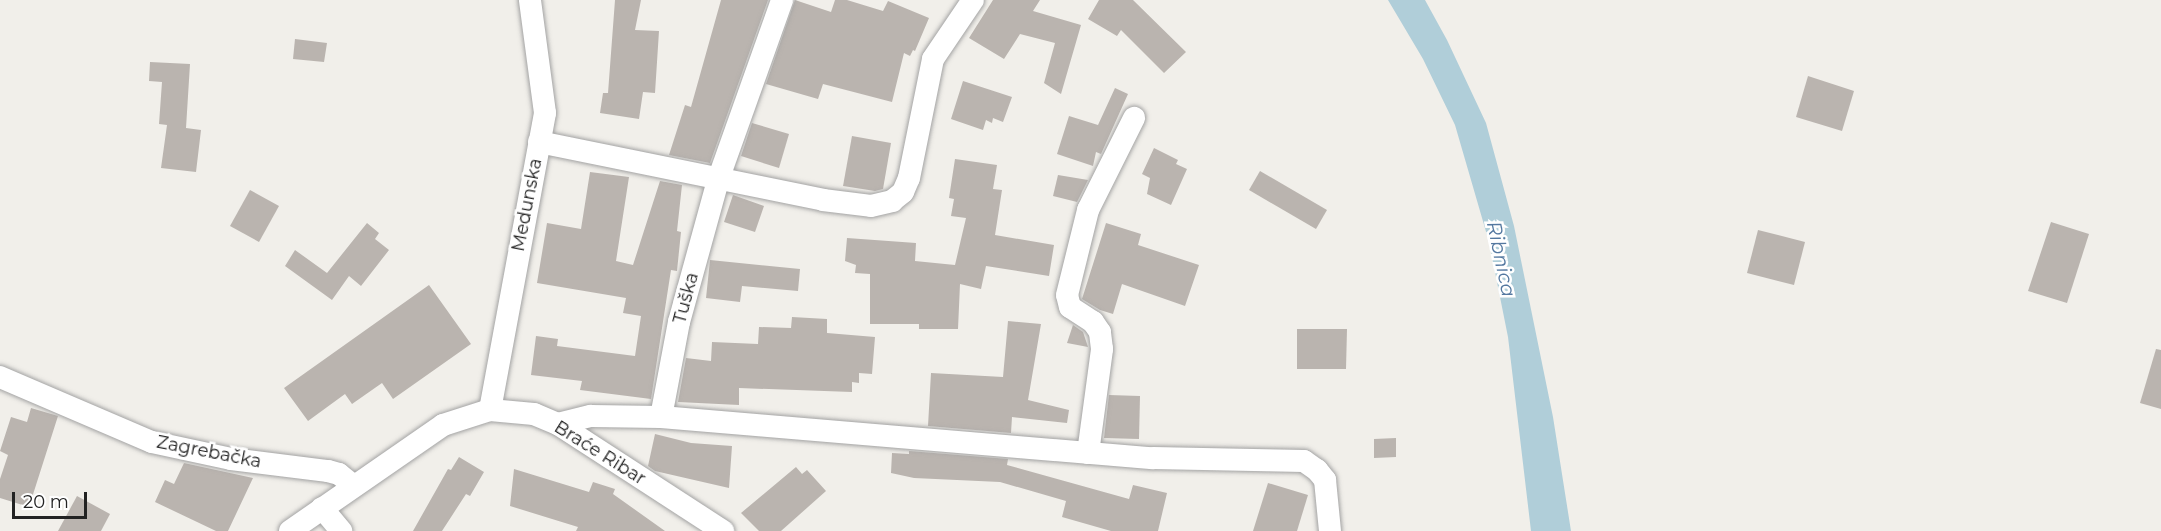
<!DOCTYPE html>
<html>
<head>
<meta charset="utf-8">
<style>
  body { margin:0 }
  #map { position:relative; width:2161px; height:531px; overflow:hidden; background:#f1efea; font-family:Montserrat,sans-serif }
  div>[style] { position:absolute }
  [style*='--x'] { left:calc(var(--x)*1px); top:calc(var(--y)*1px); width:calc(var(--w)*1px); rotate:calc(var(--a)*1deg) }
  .water>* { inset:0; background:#b0ced9 }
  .building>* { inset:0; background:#bab4af }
  .roads { filter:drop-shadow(0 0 2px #a3a3a3) drop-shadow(0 0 2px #a3a3a3) }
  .street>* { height:22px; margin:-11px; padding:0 11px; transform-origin:11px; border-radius:11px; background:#fff }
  span { translate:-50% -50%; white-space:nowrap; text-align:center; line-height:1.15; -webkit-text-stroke:5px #fff; paint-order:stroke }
  .street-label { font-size:18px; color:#222 }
  .water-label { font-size:20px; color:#5478a0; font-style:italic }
  .scale { position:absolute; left:12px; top:492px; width:75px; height:27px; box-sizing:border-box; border:3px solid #222; border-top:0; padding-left:8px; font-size:18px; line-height:21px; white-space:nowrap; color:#222; -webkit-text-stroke:4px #fff; paint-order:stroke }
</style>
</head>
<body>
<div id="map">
  <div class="water">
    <i style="clip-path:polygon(1388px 0,1425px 0,1447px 40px,1486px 123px,1514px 226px,1553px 417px,1571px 531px,1531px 531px,1508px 337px,1489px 242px,1455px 125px,1423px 59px)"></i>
  </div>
  <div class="building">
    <i style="clip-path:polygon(615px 0,641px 0,635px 30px,659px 31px,655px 93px,643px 92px,639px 119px,600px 113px,603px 93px,608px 93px)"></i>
    <i style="clip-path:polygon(721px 0,768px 0,710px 163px,669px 155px,685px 105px,691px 107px)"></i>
    <i style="clip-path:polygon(795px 0,831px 12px,835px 0,847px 0,883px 11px,888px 1px,929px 18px,915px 51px,913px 50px,910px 56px,904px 53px,892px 102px,823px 84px,818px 99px,766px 84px)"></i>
    <i style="clip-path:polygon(993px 0,1040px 0,1033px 11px,1081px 25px,1061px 94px,1044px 83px,1055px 43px,1020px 34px,1004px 59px,969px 38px)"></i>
    <i style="clip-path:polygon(1099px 0,1133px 0,1186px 52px,1164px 73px,1121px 30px,1117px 36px,1088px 19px)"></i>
    <i style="clip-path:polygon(295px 39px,327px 43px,324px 62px,293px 59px)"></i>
    <i style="clip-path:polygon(150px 62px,190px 64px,186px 128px,201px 130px,196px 172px,161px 168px,167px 125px,159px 124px,162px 82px,149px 81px)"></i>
    <i style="clip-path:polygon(1808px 76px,1854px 91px,1842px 131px,1796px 117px)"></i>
    <i style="clip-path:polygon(963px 81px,1012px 97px,1003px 122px,993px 118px,992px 123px,986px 120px,983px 130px,951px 119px)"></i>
    <i style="clip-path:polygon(1115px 88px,1128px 94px,1101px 154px,1096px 152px,1093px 166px,1057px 154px,1069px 116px,1098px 125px)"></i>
    <i style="clip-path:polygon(752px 123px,789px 134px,779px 168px,741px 156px)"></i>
    <i style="clip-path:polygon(852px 136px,891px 143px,883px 189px,875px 191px,843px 186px)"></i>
    <i style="clip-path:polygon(1154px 148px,1178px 160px,1176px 164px,1187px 169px,1171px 205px,1147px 194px,1150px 178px,1142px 174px)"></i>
    <i style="clip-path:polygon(955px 159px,997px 165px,993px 189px,1002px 190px,995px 235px,1054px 245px,1049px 276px,986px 266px,981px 289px,960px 284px,958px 329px,919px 329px,919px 324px,870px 324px,870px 274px,855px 273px,856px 265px,845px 261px,847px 238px,916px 243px,915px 261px,955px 265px,966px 218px,951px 216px,954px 199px,949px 198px)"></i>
    <i style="clip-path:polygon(1260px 171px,1327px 210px,1316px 229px,1249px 190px)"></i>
    <i style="clip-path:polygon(590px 172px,629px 177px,616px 261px,633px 265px,660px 181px,682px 185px,677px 231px,681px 232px,677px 271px,671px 270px,651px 399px,580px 390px,582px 381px,531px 375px,536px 336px,558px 339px,557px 346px,635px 356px,641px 316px,623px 313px,626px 298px,537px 283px,547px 223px,581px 229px)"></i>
    <i style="clip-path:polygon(1058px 175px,1088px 180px,1077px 202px,1053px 196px)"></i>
    <i style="clip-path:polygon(250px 190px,279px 206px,259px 242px,230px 226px)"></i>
    <i style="clip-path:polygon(733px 195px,764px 206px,755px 232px,724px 222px)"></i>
    <i style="clip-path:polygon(2051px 222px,2089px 234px,2067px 303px,2028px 291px)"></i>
    <i style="clip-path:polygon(367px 223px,379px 233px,375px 239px,389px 250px,361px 286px,349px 276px,332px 300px,285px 266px,295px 250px,327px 273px)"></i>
    <i style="clip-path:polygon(1106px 223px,1141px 234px,1138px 245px,1199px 265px,1185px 306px,1122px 284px,1113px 314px,1100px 310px,1082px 299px)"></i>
    <i style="clip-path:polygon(1758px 230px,1805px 242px,1794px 285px,1747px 273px)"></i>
    <i style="clip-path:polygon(710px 260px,800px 269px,798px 291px,742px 286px,740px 302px,706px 298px)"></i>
    <i style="clip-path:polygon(429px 285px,471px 344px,393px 399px,382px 383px,352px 404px,345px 394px,308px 421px,284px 388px)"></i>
    <i style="clip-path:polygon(792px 317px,827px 319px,827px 333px,875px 337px,872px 374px,859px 373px,859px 383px,852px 382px,852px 392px,739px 388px,739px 405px,678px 402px,686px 358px,711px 361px,712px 342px,758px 344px,759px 327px,791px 328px)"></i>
    <i style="clip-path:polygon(1008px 321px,1041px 324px,1028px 400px,1069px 410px,1067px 423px,1012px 417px,1011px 433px,928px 426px,931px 373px,1003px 377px)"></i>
    <i style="clip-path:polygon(1073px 325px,1083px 332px,1088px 347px,1067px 343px)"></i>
    <i style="clip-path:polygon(1297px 329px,1347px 329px,1346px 369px,1297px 369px)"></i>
    <i style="clip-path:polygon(2156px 349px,2161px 350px,2161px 409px,2140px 403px)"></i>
    <i style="clip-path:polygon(1109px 395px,1140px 396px,1139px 439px,1104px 438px)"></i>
    <i style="clip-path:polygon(31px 408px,58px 416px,29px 507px,0 498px,0 479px,8px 455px,0 451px,11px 417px,27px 422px)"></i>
    <i style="clip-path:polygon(655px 434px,691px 443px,732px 446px,729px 488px,655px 471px,648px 466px)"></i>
    <i style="clip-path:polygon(1396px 438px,1396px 457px,1374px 458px,1374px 439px)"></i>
    <i style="clip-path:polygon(909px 451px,1008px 459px,1007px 465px,1129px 499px,1133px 485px,1167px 493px,1158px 531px,1111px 531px,1062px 517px,1066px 501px,1000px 482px,914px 478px,891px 473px,892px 453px,909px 454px)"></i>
    <i style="clip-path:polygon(459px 457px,484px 472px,470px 496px,466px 494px,442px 531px,413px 531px,448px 469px,451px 470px)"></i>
    <i style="clip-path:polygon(184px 463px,253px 478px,228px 531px,216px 531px,155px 502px,165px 480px,174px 484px)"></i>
    <i style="clip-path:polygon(796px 467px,802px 474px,807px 470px,826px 491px,781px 531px,759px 531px,741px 513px)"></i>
    <i style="clip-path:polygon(514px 469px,589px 492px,593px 482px,615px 489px,613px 494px,665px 531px,576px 531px,578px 527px,510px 506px)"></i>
    <i style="clip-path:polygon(1268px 483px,1308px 495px,1297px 531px,1253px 531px)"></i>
    <i style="clip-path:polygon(77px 496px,110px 514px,101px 531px,58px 531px)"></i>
  </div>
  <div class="roads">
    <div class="street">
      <i style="--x:539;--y:142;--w:290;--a:11.5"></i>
      <i style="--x:823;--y:200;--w:48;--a:7.1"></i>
      <i style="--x:871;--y:206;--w:22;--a:-13"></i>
      <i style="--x:892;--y:201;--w:14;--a:-39"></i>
      <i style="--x:903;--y:192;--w:15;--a:-67"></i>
      <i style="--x:909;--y:178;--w:121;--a:-78.6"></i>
      <i style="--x:933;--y:59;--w:71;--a:-55.9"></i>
      <i style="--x:0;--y:377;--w:165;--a:23.2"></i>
      <i style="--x:152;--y:442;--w:81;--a:12.1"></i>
      <i style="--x:231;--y:459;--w:98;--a:7.1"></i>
      <i style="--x:328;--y:471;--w:11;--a:15"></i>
      <i style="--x:339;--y:474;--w:19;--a:39"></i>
      <i style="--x:490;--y:410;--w:302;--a:-79.5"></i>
      <i style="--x:545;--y:113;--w:114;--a:-97.6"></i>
      <i style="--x:661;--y:417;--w:97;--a:-79.3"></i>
      <i style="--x:679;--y:322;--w:147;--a:-74.6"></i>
      <i style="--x:718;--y:180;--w:191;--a:-70.4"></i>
      <i style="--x:558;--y:424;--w:34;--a:-14"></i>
      <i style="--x:591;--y:416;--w:70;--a:0.8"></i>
      <i style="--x:661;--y:417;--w:494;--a:4.8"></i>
      <i style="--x:1153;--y:458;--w:151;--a:1.1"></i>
      <i style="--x:1304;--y:461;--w:16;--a:35"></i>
      <i style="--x:1317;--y:470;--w:13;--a:51"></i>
      <i style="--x:1325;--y:480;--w:51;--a:84.4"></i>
      <i style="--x:1088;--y:453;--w:105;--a:-82.3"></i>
      <i style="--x:1102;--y:349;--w:17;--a:-97"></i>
      <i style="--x:1100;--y:332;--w:12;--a:-125"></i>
      <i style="--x:1093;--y:322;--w:27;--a:-147"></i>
      <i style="--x:1070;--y:307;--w:12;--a:-104"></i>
      <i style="--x:1067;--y:295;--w:88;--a:-76.1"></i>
      <i style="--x:1088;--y:210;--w:103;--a:-63.4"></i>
      <i style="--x:322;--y:508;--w:30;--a:50"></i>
      <i style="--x:290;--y:531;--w:186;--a:-34.7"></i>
      <i style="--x:443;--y:425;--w:49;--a:-17.7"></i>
      <i style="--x:490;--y:410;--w:44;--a:5.2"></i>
      <i style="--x:534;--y:414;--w:26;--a:23"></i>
      <i style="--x:558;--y:424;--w:197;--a:33"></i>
    </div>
  </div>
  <div class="street-label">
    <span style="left:527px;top:205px;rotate:-79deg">Medunska</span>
    <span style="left:686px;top:298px;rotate:-75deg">Tuška</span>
    <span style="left:209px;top:452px;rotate:11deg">Zagrebačka</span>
    <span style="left:600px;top:453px;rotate:32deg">Braće Ribar</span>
  </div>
  <div class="water-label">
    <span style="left:1501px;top:259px;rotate:78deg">Ribnica</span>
  </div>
  <div class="scale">20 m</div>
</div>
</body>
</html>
